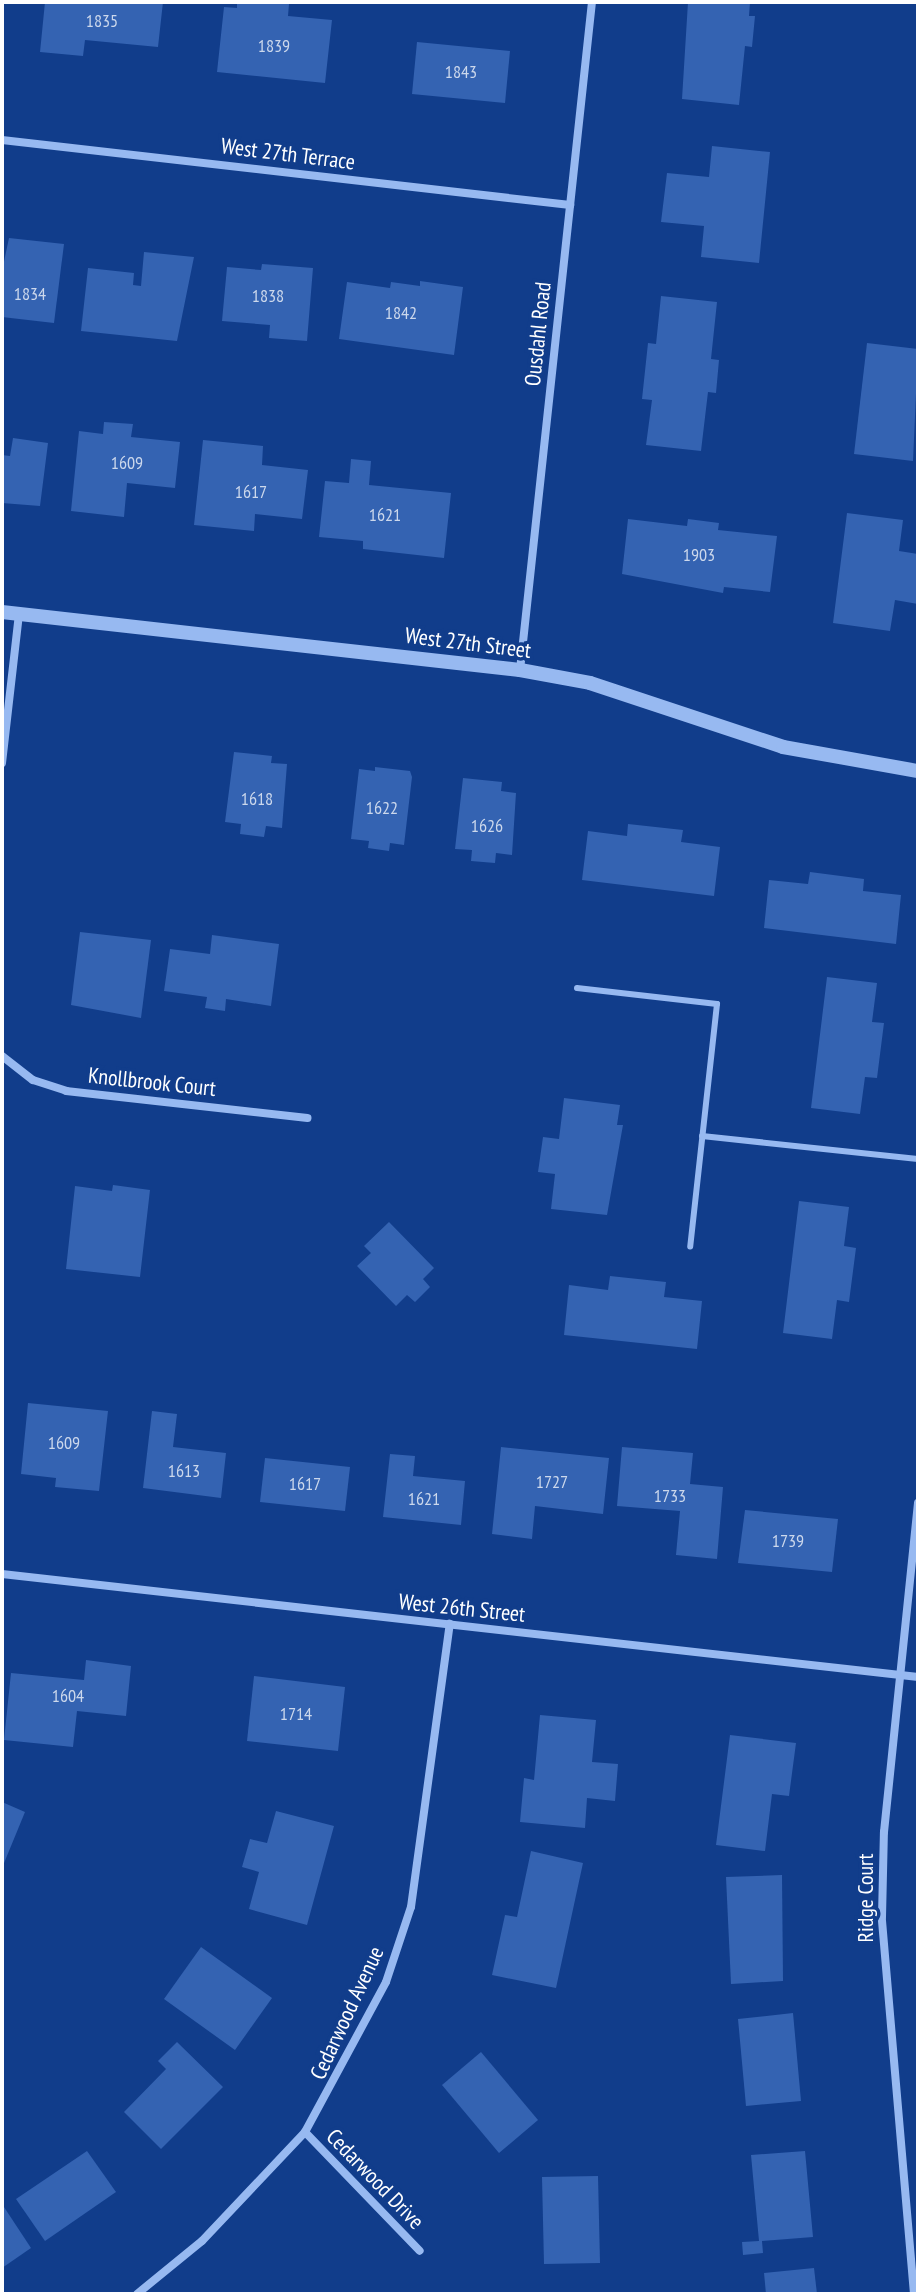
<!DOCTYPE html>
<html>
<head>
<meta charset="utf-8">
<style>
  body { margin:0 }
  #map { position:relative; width:920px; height:2296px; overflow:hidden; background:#113d8b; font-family:"PT Sans Narrow",sans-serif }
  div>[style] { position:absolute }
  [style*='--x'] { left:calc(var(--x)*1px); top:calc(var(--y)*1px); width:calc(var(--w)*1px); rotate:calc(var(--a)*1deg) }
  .building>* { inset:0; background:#3463b2 }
  .service>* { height:6px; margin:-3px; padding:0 3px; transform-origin:3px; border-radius:3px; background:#97b9f1 }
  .minor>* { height:8px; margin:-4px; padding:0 4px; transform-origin:4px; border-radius:4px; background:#97b9f1 }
  .tertiary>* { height:14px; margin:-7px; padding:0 7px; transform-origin:7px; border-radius:7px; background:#97b9f1 }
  span { translate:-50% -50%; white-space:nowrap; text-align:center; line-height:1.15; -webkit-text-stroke:7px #113d8b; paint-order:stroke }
  .number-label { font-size:18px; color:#ccd8ec }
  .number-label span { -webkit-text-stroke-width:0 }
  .street-label { font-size:22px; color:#fff }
  .frame { position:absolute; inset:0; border:4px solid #fff; pointer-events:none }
</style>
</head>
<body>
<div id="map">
  <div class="building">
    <i style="clip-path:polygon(45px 2px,163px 2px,158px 47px,85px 40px,83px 56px,40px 52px)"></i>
    <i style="clip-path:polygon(237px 2px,289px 4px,288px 16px,332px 20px,325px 83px,217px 72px,224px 7px,237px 8px)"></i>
    <i style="clip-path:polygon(688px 2px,750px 2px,749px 16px,755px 16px,752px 47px,745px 46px,739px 105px,682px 99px)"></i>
    <i style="clip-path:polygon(417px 42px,510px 51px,505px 103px,412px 94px)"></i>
    <i style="clip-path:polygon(712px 146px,770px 152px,759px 263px,701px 257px,704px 226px,661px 222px,667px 173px,709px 177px)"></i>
    <i style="clip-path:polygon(9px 238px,64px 244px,54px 323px,2px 317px,2px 271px)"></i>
    <i style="clip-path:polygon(144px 252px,194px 257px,177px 341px,81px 331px,88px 268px,134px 273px,133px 285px,141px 286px)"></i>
    <i style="clip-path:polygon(262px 264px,313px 268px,307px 341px,269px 338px,270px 325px,222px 321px,227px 267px,261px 270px)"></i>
    <i style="clip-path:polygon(420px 281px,463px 287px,454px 355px,339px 339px,347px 282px,390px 288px,391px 282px,420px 286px)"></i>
    <i style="clip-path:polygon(661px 296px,717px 302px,711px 359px,719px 360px,716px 393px,708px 392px,701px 451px,646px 445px,652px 400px,642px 399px,648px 343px,656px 344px)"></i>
    <i style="clip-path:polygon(867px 343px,918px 349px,913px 461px,854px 454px)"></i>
    <i style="clip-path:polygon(104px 422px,133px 424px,131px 437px,180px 442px,175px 488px,127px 483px,124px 517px,71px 511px,79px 431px,103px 434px)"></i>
    <i style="clip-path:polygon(13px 438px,48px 443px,40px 506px,2px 503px,2px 455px,10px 456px)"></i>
    <i style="clip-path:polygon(203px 440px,263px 446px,262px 465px,308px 470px,302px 519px,255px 514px,254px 531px,194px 525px)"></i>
    <i style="clip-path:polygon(351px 459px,371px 461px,369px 485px,451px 493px,444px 558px,363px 549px,363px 541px,319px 537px,325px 481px,349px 483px)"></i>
    <i style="clip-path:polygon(847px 513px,903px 520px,899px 551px,918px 554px,918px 604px,895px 600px,890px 631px,833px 623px)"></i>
    <i style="clip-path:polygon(628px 519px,687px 526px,688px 519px,719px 523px,718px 530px,777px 536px,770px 592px,724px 587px,723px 593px,622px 574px)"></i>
    <i style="clip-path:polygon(234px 752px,272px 756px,271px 763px,287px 764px,282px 828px,266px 826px,264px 837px,240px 834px,241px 824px,225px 822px)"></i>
    <i style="clip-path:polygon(375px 767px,410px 771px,412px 777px,404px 845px,390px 843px,389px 851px,368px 848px,369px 841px,351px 839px,359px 769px,375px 771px)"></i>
    <i style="clip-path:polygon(463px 778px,502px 782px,501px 791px,516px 793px,512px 855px,496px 853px,495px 863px,471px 861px,472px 850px,455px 849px)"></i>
    <i style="clip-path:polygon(628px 824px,683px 830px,681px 842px,720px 847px,714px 896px,582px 880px,588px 831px,627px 836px)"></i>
    <i style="clip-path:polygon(810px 872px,864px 879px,863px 891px,901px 895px,896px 944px,764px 928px,769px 880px,808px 884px)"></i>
    <i style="clip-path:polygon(80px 932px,151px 940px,141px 1018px,71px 1005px)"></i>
    <i style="clip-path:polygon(212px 935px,279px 944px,271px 1006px,226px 999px,225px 1011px,205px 1008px,207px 997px,164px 991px,170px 949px,210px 954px)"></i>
    <i style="clip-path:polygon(827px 977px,877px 983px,872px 1022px,884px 1023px,877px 1078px,865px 1077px,860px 1114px,811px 1108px)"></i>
    <i style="clip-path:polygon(564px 1098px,620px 1105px,617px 1125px,623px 1125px,607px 1215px,551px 1209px,555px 1174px,538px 1172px,543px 1137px,559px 1139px)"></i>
    <i style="clip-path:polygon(113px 1185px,150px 1190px,140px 1277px,66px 1269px,75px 1186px,112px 1191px)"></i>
    <i style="clip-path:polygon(799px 1201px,849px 1207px,844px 1246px,856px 1248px,849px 1302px,837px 1300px,832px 1339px,783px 1333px)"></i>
    <i style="clip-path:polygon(389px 1222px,434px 1268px,423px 1279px,430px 1287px,415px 1302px,407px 1295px,396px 1306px,357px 1266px,371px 1253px,364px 1246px)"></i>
    <i style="clip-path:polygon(610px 1276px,666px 1282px,664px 1297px,702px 1301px,697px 1349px,564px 1335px,569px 1285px,608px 1290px)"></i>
    <i style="clip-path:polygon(28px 1403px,108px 1411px,99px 1491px,55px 1487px,56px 1478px,21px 1474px)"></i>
    <i style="clip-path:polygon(152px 1411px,177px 1414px,173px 1447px,226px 1453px,221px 1498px,143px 1488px)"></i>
    <i style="clip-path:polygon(501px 1447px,609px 1458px,603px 1514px,535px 1506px,532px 1539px,492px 1534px)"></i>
    <i style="clip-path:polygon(622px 1447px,693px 1453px,690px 1484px,723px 1487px,717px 1559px,676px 1555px,680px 1511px,617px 1506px)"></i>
    <i style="clip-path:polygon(390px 1454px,415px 1456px,413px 1476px,465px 1481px,461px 1525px,383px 1517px)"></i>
    <i style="clip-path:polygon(265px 1458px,350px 1467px,345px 1511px,260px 1502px)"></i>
    <i style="clip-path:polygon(745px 1510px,838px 1519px,832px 1572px,738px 1563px)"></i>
    <i style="clip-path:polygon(86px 1660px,131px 1666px,126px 1716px,77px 1711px,73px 1747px,4px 1740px,11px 1673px,84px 1680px)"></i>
    <i style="clip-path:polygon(254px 1676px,345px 1687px,338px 1751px,247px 1741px)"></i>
    <i style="clip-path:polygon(540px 1715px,596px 1720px,592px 1762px,618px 1764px,615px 1801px,587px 1798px,585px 1828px,520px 1822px,524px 1778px,534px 1780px)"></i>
    <i style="clip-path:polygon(730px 1735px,796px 1743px,789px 1796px,772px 1794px,765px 1851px,716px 1845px)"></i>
    <i style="clip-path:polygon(2px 1802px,25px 1812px,2px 1868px)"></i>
    <i style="clip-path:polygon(276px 1811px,334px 1826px,307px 1925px,249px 1909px,259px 1872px,242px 1867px,250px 1839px,267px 1843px)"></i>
    <i style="clip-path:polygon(531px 1851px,583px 1863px,556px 1988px,492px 1975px,505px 1915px,517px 1917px)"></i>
    <i style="clip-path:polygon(782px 1875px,783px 1981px,731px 1984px,726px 1877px)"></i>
    <i style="clip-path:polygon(201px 1947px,272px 1998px,235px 2050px,164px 1999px)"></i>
    <i style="clip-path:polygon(793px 2013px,801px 2101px,746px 2106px,738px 2019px)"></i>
    <i style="clip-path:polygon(177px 2042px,223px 2087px,161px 2149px,124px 2112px,166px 2069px,158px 2061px)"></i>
    <i style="clip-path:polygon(481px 2052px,538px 2120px,499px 2153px,442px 2085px)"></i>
    <i style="clip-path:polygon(87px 2151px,116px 2192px,45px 2241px,16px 2199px)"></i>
    <i style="clip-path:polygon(805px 2151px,813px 2237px,762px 2241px,763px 2253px,743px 2255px,742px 2242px,759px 2241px,751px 2155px)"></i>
    <i style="clip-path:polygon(598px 2176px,600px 2263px,544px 2264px,542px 2177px)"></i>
    <i style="clip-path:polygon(2px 2204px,31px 2248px,2px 2268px)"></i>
    <i style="clip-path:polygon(814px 2268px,817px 2294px,766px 2294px,764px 2273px)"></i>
  </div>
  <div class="service">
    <i style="--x:577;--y:988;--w:141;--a:6.5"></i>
    <i style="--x:717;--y:1004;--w:244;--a:96.3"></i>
    <i style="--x:702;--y:1136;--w:217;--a:6.1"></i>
  </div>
  <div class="minor">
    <i style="--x:2;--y:140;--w:572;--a:6.53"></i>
    <i style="--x:520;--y:670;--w:672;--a:-83.85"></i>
    <i style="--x:2;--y:763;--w:150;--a:-83.5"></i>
    <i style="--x:2;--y:1056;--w:39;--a:38"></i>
    <i style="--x:33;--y:1080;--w:35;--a:18"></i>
    <i style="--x:66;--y:1091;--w:243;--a:6.4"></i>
    <i style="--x:2;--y:1574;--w:922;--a:6.42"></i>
    <i style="--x:305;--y:2132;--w:165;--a:46"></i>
    <i style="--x:137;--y:2294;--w:84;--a:-39.2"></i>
    <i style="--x:202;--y:2241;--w:150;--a:-46.6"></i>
    <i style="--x:305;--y:2132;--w:170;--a:-61.6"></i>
    <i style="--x:386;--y:1982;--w:79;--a:-71.6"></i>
    <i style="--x:411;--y:1907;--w:286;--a:-82.2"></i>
    <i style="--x:914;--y:2294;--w:378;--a:-94.9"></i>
    <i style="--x:882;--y:1917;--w:85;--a:-88.7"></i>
    <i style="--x:884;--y:1832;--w:331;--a:-84.1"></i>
  </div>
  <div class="tertiary">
    <i style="--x:2;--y:612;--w:521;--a:6.39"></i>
    <i style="--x:520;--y:670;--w:71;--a:10.5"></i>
    <i style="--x:590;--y:683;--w:203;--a:18.3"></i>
    <i style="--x:783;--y:747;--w:137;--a:10.1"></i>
  </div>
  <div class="number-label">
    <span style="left:102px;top:21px">1835</span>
    <span style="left:274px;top:46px">1839</span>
    <span style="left:461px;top:72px">1843</span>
    <span style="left:30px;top:294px">1834</span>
    <span style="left:268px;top:296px">1838</span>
    <span style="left:401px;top:313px">1842</span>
    <span style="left:127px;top:463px">1609</span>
    <span style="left:251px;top:492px">1617</span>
    <span style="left:385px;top:515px">1621</span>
    <span style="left:699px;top:555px">1903</span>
    <span style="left:257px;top:799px">1618</span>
    <span style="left:382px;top:808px">1622</span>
    <span style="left:487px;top:826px">1626</span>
    <span style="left:64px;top:1443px">1609</span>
    <span style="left:184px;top:1471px">1613</span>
    <span style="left:552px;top:1482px">1727</span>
    <span style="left:305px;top:1484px">1617</span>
    <span style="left:670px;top:1496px">1733</span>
    <span style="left:424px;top:1499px">1621</span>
    <span style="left:788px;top:1541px">1739</span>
    <span style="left:68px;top:1696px">1604</span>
    <span style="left:296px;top:1714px">1714</span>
  </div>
  <div class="street-label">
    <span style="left:288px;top:154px;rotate:7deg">West 27th Terrace</span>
    <span style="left:538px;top:334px;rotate:-84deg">Ousdahl Road</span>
    <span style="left:468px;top:643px;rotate:7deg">West 27th Street</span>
    <span style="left:152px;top:1082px;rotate:6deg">Knollbrook Court</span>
    <span style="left:462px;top:1608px;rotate:6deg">West 26th Street</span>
    <span style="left:866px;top:1898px;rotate:-90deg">Ridge Court</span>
    <span style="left:347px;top:2013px;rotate:-65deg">Cedarwood Avenue</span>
    <span style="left:375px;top:2179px;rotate:46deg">Cedarwood Drive</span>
  </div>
  <div class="frame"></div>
</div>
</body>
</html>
